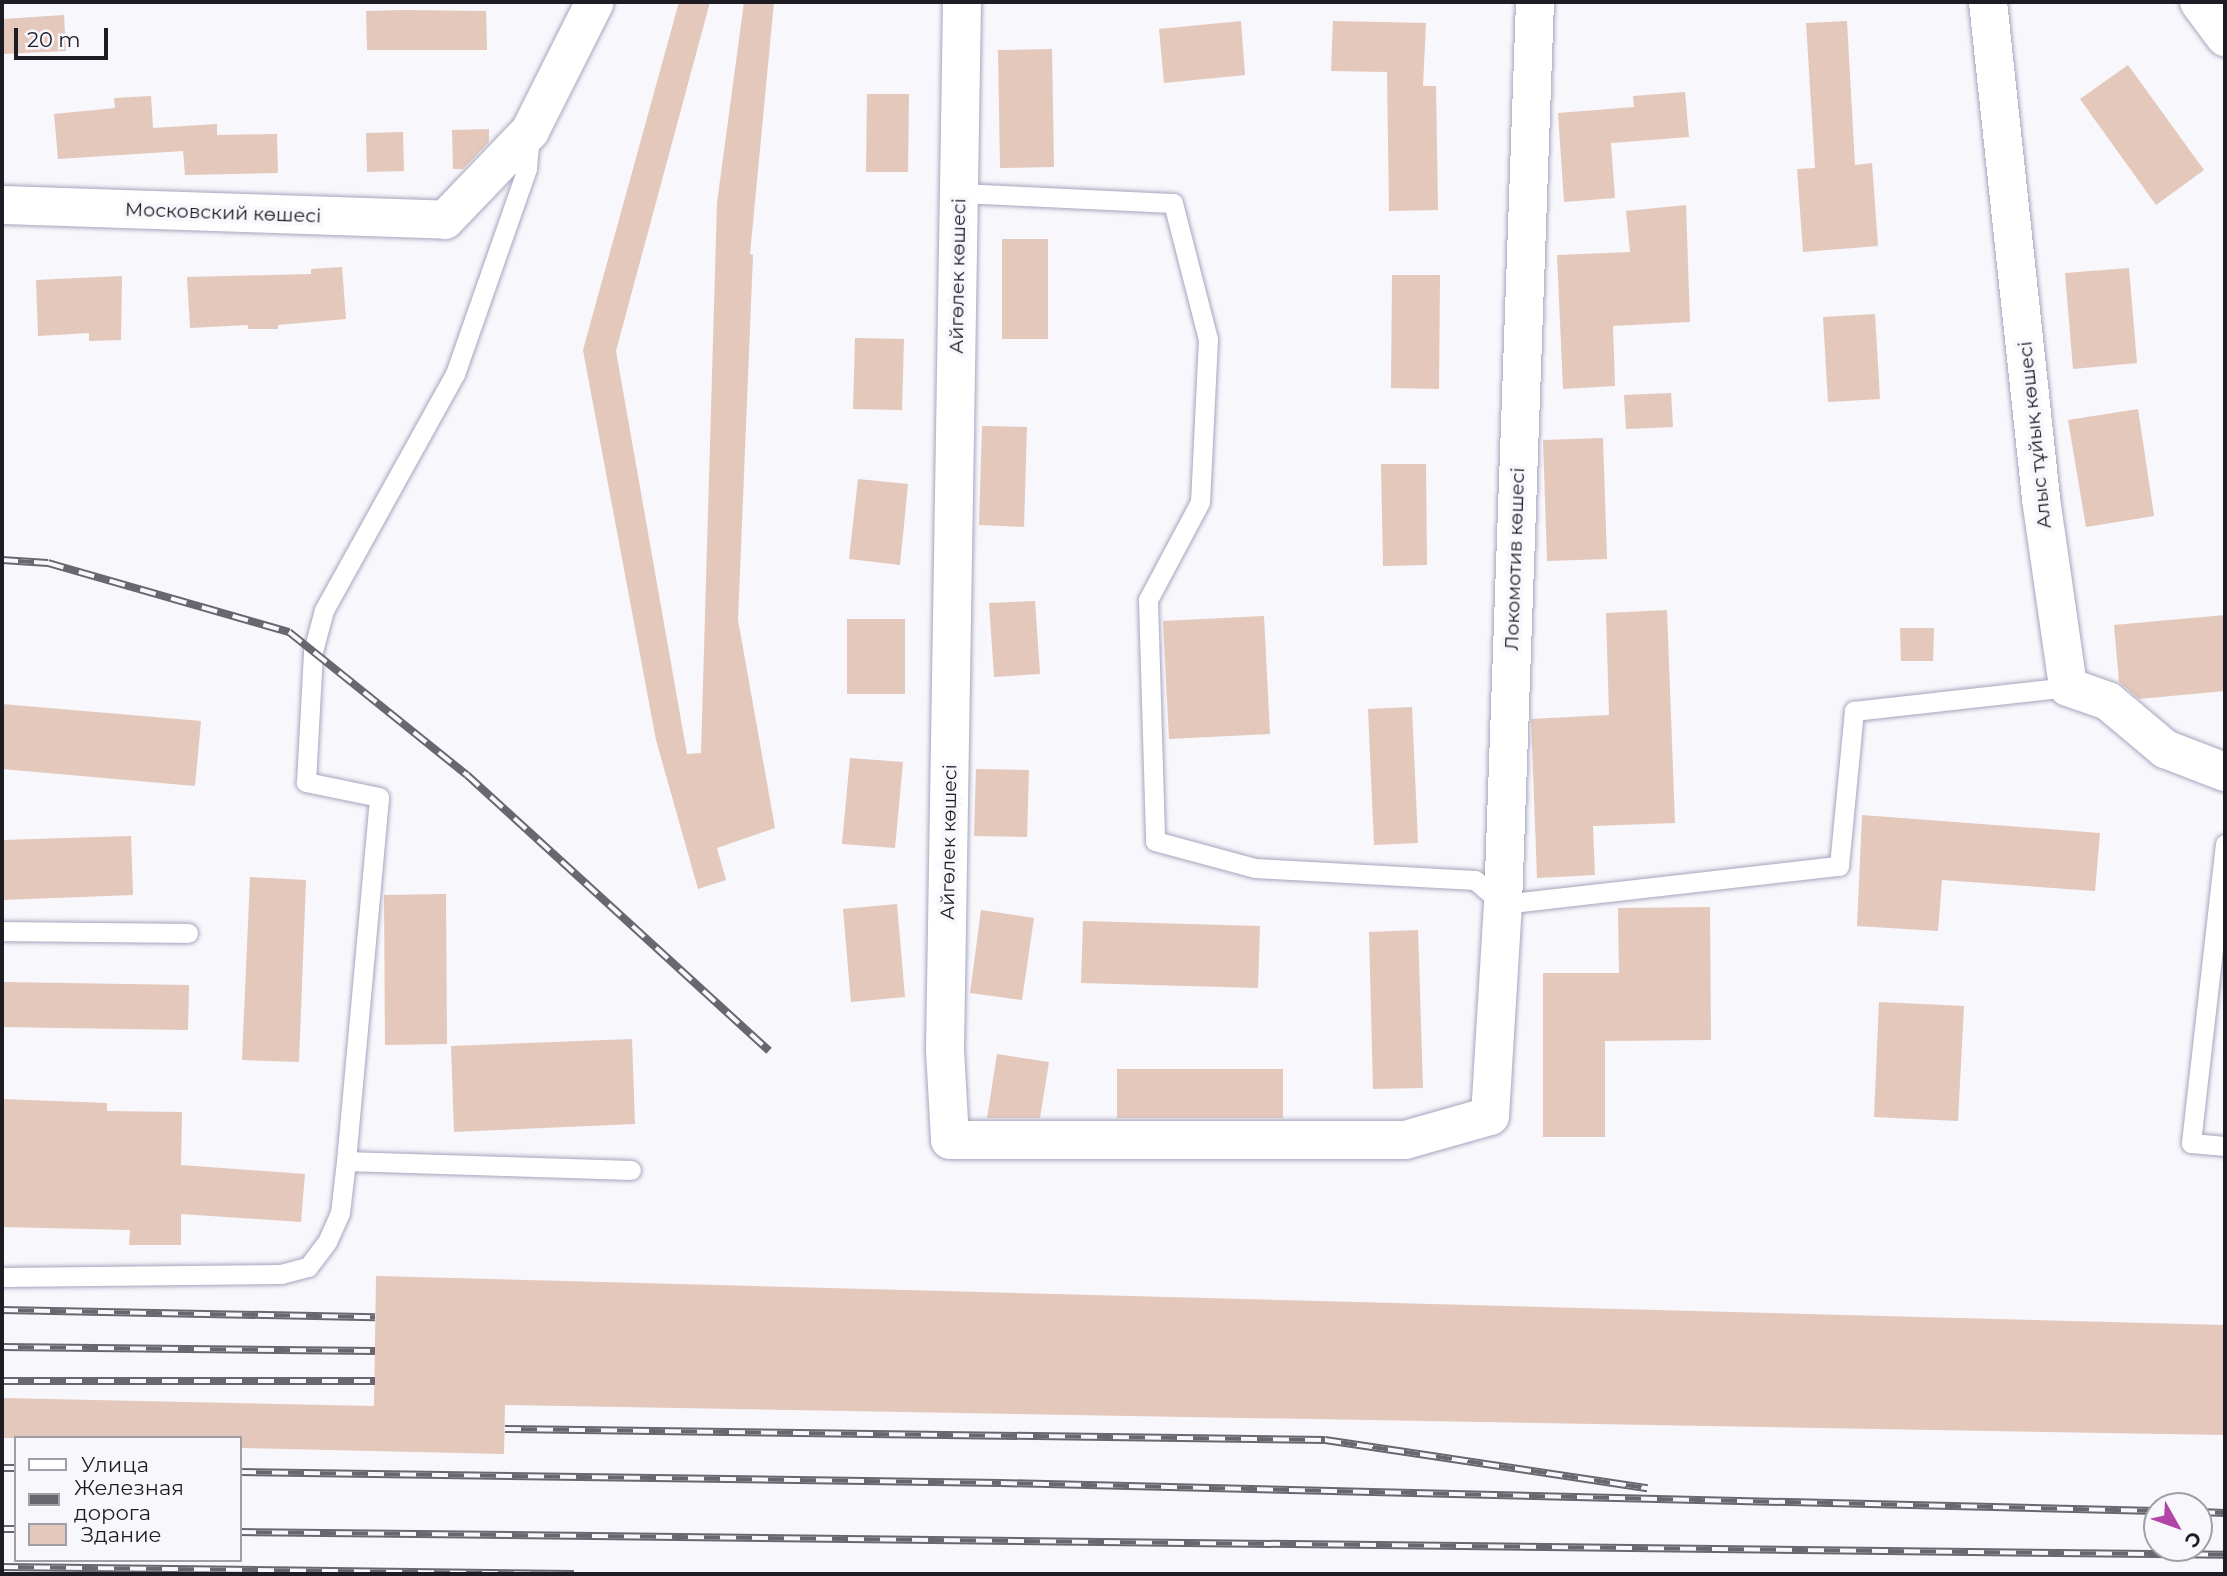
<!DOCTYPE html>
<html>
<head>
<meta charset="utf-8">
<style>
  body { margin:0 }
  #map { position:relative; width:2227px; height:1576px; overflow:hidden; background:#f7f7fc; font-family:Montserrat,sans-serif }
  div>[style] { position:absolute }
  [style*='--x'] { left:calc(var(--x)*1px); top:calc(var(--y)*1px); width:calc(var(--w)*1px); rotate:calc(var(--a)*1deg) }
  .building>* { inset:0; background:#e4c8bb }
  .roads { filter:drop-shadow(0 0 2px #a7a4bd) drop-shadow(0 0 2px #a7a4bd) }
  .lane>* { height:19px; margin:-9.5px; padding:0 9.5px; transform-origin:9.5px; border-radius:9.5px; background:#fff }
  .street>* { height:38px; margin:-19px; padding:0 19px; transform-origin:19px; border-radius:19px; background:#fff }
  .secondary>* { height:38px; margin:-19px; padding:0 19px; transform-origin:19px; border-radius:19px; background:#fff }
  .rail>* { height:8px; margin-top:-4px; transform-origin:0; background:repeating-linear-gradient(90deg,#f7f7fc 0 16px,#68676f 0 32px); box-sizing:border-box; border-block:2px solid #68676f }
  span { translate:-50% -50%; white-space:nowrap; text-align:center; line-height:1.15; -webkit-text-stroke:7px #f7f7fc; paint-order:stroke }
  .street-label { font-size:19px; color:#1d1c25 }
  .frame { position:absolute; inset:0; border:4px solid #1d1c25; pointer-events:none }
  .legend { position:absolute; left:14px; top:1436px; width:228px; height:126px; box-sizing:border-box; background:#f7f7fc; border:2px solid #a09fa6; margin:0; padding:9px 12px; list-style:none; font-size:21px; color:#1d1c25 }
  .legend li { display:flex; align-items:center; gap:14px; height:35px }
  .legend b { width:35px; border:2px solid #a09fa6 }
  .north { position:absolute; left:2143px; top:1492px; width:70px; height:70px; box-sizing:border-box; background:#f7f7fc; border:2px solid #a09fa6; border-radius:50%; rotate:130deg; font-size:19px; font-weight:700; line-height:28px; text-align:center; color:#1d1c25 }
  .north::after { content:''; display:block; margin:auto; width:24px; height:32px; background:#b146a6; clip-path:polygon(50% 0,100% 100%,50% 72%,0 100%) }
  .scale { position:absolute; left:14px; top:28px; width:94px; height:32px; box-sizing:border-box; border:4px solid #1d1c25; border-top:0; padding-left:9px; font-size:21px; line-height:24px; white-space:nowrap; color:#1d1c25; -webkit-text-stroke:5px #f7f7fc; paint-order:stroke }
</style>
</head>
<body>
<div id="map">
  <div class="building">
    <i style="clip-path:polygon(679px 2px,710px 2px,616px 351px,687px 754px,701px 753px,717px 203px,744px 2px,774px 2px,750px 254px,753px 255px,738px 620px,775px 828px,717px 848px,726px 880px,698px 889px,656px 740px,583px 350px)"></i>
    <i style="clip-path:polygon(402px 10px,486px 11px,487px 50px,367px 50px,366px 11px)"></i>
    <i style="clip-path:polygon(64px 15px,66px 51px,2px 54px,2px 19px)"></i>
    <i style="clip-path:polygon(1241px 21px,1245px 75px,1164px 83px,1159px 29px)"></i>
    <i style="clip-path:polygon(1333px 21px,1426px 23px,1423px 86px,1436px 86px,1438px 210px,1389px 211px,1387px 72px,1331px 71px)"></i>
    <i style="clip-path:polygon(1847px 21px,1855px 165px,1872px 163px,1878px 246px,1803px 252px,1797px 169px,1815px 168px,1806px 23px)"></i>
    <i style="clip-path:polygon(1052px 49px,1054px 167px,1000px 168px,998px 50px)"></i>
    <i style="clip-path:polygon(2128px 65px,2204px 170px,2156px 205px,2080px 99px)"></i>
    <i style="clip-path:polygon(1685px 92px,1689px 137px,1611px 143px,1615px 198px,1564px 202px,1558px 113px,1634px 107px,1633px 96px)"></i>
    <i style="clip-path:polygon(867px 94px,909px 94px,908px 172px,866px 172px)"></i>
    <i style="clip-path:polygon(151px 96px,153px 128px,217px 124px,217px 135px,277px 134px,278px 173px,185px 175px,183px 151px,58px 159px,54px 114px,115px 108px,114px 98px)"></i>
    <i style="clip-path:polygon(489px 129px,489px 142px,463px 169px,453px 169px,452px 130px)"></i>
    <i style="clip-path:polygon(403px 132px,404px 171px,367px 172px,366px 133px)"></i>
    <i style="clip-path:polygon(1686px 205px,1690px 322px,1613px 326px,1615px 386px,1563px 389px,1557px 255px,1630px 252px,1626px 211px)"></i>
    <i style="clip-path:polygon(1002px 239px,1048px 239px,1048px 339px,1002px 339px)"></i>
    <i style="clip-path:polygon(342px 267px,346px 319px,278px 325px,278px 329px,248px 329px,248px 325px,190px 328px,187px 277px,311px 274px,311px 269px)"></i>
    <i style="clip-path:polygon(2129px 268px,2137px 363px,2073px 369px,2065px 273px)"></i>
    <i style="clip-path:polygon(1392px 275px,1440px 275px,1439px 389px,1391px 388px)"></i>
    <i style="clip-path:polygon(122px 276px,121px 340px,89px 341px,89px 333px,38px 336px,36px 280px)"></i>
    <i style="clip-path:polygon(1875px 314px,1880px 399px,1828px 402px,1823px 317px)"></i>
    <i style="clip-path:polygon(855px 338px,904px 339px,902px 410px,853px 409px)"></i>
    <i style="clip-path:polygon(1671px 393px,1673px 427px,1626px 429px,1624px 395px)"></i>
    <i style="clip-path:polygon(2138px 409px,2154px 516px,2086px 527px,2068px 420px)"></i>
    <i style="clip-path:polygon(982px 426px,1027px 427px,1024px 527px,979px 525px)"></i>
    <i style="clip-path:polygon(1603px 438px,1607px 559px,1547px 561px,1543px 440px)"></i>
    <i style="clip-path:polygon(1381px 464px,1426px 464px,1427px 565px,1383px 566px)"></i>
    <i style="clip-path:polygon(858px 479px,908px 484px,900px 565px,849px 559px)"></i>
    <i style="clip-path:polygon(1035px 601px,1040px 674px,994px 677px,989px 603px)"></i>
    <i style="clip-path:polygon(1667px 610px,1675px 823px,1593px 826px,1595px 875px,1537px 878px,1531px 719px,1609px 715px,1606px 613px)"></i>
    <i style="clip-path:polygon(2225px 615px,2225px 691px,2139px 699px,2119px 682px,2114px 625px)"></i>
    <i style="clip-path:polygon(1264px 616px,1270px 734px,1169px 739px,1163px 621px)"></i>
    <i style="clip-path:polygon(847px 619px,905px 619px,905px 694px,847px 694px)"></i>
    <i style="clip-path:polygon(1900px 628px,1934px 628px,1933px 661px,1901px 661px)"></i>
    <i style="clip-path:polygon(2px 704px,201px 721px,195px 786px,2px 769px)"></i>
    <i style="clip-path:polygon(1412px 707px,1418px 843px,1374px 845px,1368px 709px)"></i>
    <i style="clip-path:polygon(850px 758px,903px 762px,895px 848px,842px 844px)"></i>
    <i style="clip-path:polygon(976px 769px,1029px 770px,1027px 837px,974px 836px)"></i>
    <i style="clip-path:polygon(1862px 815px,2100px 833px,2095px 891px,1942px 880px,1938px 931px,1857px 926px)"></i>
    <i style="clip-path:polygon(131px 836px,133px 895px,2px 900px,2px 840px)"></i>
    <i style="clip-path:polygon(250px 877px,306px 880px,299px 1062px,242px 1060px)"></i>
    <i style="clip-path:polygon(446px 894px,447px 1044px,385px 1045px,384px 895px)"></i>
    <i style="clip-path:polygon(897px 904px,905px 997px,851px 1002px,843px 909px)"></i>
    <i style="clip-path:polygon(1710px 907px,1711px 1040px,1605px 1041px,1605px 1137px,1543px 1137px,1543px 973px,1619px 973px,1618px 908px)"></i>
    <i style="clip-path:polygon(981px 910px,1034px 918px,1022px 1000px,970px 993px)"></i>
    <i style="clip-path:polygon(1083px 921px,1260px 926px,1258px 988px,1081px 983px)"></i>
    <i style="clip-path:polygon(1418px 930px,1423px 1088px,1373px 1089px,1369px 932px)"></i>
    <i style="clip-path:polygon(2px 982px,189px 985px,188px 1030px,2px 1027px)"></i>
    <i style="clip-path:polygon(1879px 1002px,1964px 1006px,1958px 1121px,1874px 1117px)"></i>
    <i style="clip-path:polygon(632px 1039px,635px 1124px,454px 1132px,451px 1046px)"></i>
    <i style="clip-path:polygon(997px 1054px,1049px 1062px,1040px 1118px,987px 1118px)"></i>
    <i style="clip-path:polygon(1117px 1069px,1283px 1069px,1283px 1118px,1117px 1118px)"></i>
    <i style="clip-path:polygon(2px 1099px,107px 1103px,107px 1111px,182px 1112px,181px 1165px,305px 1174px,301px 1222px,181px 1214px,181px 1245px,129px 1245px,130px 1230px,2px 1227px)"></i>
    <i style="clip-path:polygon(376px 1276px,2225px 1325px,2225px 1435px,505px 1405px,504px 1454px,240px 1448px,240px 1438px,2px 1438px,2px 1398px,374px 1406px)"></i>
  </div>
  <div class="roads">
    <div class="lane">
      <i style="--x:959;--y:193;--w:214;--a:2.7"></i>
      <i style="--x:1173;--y:203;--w:140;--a:75.6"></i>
      <i style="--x:1208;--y:339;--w:163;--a:92.8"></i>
      <i style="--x:1200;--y:502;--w:111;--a:118"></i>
      <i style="--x:1148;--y:600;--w:241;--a:88.3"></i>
      <i style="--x:1155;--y:841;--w:104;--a:15.1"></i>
      <i style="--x:1255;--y:868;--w:220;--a:3.1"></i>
      <i style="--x:1475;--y:880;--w:37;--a:41"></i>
      <i style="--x:1503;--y:904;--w:338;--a:-6.5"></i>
      <i style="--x:1839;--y:866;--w:156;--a:-84.5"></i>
      <i style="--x:1854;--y:711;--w:215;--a:-6.4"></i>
      <i style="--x:2225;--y:844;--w:301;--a:96.5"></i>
      <i style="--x:2191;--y:1143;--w:34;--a:5"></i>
      <i style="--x:2;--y:931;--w:186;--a:0.6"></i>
      <i style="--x:346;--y:1161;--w:285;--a:1.8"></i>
      <i style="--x:2;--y:1277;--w:279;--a:-0.6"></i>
      <i style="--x:281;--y:1274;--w:28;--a:-15"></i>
      <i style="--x:308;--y:1267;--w:31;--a:-53"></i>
      <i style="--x:327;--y:1242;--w:32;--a:-66"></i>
      <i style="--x:340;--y:1213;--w:52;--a:-83.4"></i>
      <i style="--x:346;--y:1161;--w:365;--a:-84.8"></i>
      <i style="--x:379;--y:797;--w:75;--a:-168.4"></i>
      <i style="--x:306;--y:782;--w:131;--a:-86.9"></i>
      <i style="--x:313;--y:651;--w:42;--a:-75"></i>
      <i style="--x:324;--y:610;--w:270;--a:-61"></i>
      <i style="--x:455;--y:374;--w:218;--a:-70.7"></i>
      <i style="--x:527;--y:168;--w:33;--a:-85"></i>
    </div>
    <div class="street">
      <i style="--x:962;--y:2;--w:1048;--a:90.93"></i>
      <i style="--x:945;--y:1050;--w:90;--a:86.8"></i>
      <i style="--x:950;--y:1140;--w:455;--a:0"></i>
      <i style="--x:1405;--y:1140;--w:88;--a:-15.8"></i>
      <i style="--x:1490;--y:1116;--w:212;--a:-86.5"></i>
      <i style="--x:1503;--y:904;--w:903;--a:-87.97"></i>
      <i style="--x:1988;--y:2;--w:500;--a:83.9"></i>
      <i style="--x:2041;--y:499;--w:190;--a:81.8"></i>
      <i style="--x:2068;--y:687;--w:42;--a:19.3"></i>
      <i style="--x:2108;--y:701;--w:75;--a:40.1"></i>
      <i style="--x:2165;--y:749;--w:64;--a:21"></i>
      <i style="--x:2;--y:205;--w:443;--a:1.9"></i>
      <i style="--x:445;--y:220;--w:123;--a:-46.3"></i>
      <i style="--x:530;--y:131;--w:144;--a:-63.3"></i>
    </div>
    <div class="secondary">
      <i style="--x:2199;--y:2;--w:44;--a:53.4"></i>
    </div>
  </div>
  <div class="rail">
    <i style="--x:2;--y:560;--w:46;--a:3.7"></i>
    <i style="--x:48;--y:563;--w:251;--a:16"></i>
    <i style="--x:289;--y:632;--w:228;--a:38.8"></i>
    <i style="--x:467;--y:775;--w:409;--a:42.4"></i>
    <i style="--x:2;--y:1310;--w:373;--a:1.1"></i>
    <i style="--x:2;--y:1347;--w:373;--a:0.6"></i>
    <i style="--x:2;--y:1381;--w:373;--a:0"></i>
    <i style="--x:505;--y:1429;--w:820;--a:0.77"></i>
    <i style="--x:1325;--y:1440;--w:326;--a:8.5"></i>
    <i style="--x:2;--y:1468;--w:14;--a:0"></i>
    <i style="--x:240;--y:1472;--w:761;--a:0.83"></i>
    <i style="--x:1001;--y:1483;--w:1156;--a:1.39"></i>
    <i style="--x:2199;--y:1512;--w:26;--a:2"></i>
    <i style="--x:2;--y:1529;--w:14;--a:0"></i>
    <i style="--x:240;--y:1532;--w:1985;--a:0.66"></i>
    <i style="--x:2;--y:1567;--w:572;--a:0.7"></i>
  </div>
  <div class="street-label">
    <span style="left:223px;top:213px;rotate:2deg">Московский көшесі</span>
    <span style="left:958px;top:276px;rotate:-89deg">Айгөлек көшесі</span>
    <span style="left:2035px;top:435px;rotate:-96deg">Алыс тұйық көшесі</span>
    <span style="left:1515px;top:559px;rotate:-88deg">Локомотив көшесі</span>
    <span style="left:949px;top:842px;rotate:-89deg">Айгөлек көшесі</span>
  </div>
  <div class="frame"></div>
  <ul class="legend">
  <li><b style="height:9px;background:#fff"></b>Улица</li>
  <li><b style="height:9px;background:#68676f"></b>Железная дорога</li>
  <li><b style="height:19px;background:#e4c8bb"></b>Здание</li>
  </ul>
  <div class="north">С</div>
  <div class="scale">20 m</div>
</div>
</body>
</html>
